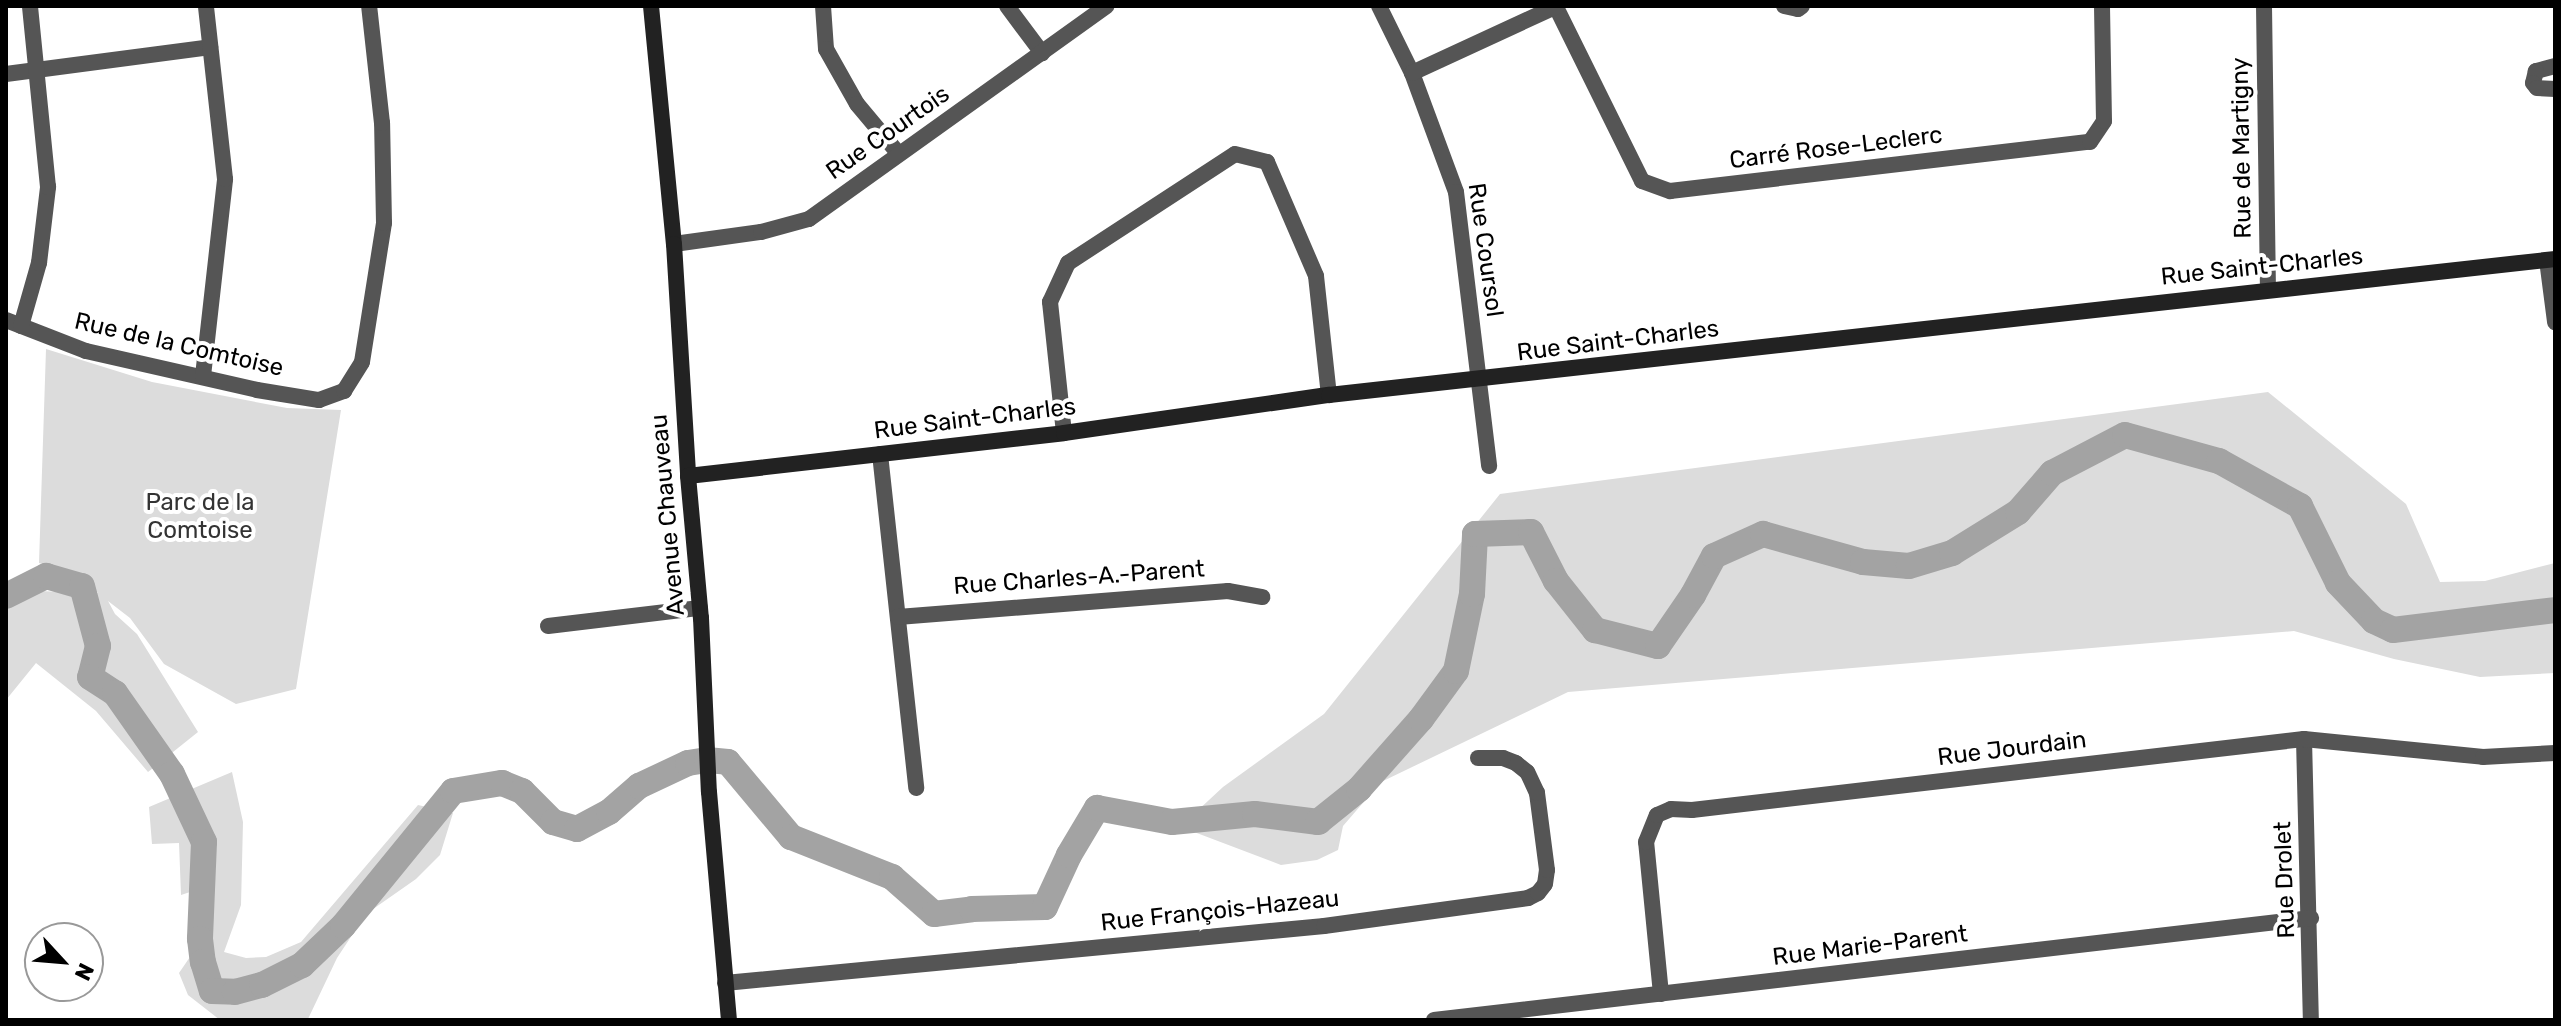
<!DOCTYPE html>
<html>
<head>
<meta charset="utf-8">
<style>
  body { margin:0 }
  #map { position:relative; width:2561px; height:1026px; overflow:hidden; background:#fff; font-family:Rubik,sans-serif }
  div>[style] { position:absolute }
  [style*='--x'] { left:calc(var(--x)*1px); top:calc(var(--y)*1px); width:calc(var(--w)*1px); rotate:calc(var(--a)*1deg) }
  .green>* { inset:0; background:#dcdcdc }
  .river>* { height:26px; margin:-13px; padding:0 13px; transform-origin:13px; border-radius:13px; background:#a3a3a3 }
  .street>* { height:16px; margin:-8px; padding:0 8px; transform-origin:8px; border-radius:8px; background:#555 }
  .secondary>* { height:16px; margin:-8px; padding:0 8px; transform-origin:8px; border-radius:8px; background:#222 }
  span { translate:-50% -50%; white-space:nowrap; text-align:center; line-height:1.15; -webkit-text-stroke:8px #fff; paint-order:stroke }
  .street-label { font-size:24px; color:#000 }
  .park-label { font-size:24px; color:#333 }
  .frame { position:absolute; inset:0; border:8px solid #000; pointer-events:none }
  .north { position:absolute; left:24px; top:922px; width:80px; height:80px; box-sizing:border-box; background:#fff; border:2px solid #999; border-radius:50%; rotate:116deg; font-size:22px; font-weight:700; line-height:32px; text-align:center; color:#000 }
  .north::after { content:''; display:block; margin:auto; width:28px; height:36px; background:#000; clip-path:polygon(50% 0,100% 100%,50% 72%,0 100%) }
</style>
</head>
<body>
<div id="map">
  <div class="green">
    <i style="clip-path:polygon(46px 349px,152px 382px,287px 408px,341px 410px,296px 689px,236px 704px,164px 664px,130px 618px,108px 601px,115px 614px,137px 634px,198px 732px,148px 772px,96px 711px,36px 663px,6px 700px,6px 590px,98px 593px,78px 576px,39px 563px)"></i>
    <i style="clip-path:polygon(2268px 392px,2406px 504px,2440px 582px,2485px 581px,2555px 563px,2555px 673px,2480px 677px,2394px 659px,2294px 631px,1568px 692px,1381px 782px,1343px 826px,1338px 850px,1317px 860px,1281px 865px,1173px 824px,1195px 813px,1223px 787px,1324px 714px,1500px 494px)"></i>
    <i style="clip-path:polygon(232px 772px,243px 822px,241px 905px,224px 952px,246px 958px,266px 957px,301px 942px,418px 805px,453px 813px,440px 855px,416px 879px,366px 914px,337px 958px,308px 1019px,220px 1020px,188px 995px,179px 973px,192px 954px,190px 892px,181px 895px,179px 843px,152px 844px,149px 807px)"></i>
  </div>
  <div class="river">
    <i style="--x:6;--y:596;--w:45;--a:-26.6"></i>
    <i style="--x:46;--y:576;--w:37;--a:16"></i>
    <i style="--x:82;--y:586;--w:62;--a:75.1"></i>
    <i style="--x:98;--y:646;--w:32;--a:104"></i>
    <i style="--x:90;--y:677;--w:30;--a:33"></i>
    <i style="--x:115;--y:693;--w:99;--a:54.9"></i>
    <i style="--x:172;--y:774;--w:75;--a:64.8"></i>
    <i style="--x:204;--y:842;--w:97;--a:92.4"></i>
    <i style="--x:200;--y:939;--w:23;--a:83"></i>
    <i style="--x:203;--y:962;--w:30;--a:73"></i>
    <i style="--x:212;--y:991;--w:23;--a:2"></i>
    <i style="--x:235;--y:992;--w:28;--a:-15"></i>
    <i style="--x:262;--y:985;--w:45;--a:-26.6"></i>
    <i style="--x:302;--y:965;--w:57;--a:-43.6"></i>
    <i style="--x:343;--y:926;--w:174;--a:-50.8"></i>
    <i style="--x:453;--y:791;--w:50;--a:-9.3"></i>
    <i style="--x:502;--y:783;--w:22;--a:22"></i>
    <i style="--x:522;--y:791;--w:44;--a:45"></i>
    <i style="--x:553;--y:822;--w:25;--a:16"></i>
    <i style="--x:577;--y:829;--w:36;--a:-28"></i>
    <i style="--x:609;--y:812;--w:40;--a:-41"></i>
    <i style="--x:639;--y:786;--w:54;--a:-25.1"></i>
    <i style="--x:688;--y:763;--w:19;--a:-9"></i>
    <i style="--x:707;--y:760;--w:21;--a:5"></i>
    <i style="--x:728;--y:762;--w:98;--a:50"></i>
    <i style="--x:791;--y:837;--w:109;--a:21.6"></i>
    <i style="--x:892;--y:877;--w:56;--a:41.4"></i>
    <i style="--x:934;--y:914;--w:38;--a:-7"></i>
    <i style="--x:972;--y:909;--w:73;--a:-1.6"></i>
    <i style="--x:1045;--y:907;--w:57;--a:-65.2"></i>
    <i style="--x:1069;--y:855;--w:55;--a:-59.2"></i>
    <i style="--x:1097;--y:808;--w:76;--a:10.6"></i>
    <i style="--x:1172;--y:822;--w:83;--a:-5.5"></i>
    <i style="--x:1255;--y:814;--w:64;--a:7.2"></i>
    <i style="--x:1318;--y:822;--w:53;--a:-38.8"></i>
    <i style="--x:1359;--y:789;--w:94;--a:-48.5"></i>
    <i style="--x:1421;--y:719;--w:59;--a:-53.9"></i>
    <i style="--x:1456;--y:671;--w:79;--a:-78.3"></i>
    <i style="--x:1472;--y:594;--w:60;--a:-87.1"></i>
    <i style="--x:1475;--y:534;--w:56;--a:-2"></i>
    <i style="--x:1531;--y:532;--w:55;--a:63"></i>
    <i style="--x:1556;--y:581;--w:63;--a:51.5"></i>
    <i style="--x:1595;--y:630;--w:65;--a:14.3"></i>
    <i style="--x:1658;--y:646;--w:62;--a:-55.5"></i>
    <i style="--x:1693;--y:595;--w:44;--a:-61.7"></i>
    <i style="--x:1714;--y:556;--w:54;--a:-24.2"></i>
    <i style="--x:1763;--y:534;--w:104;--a:15.6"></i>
    <i style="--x:1863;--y:562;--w:46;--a:5"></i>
    <i style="--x:1909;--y:566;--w:45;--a:-16.8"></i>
    <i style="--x:1952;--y:553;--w:78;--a:-31.8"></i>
    <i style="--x:2018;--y:512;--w:52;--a:-48.9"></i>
    <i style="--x:2052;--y:473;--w:82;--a:-27.5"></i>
    <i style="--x:2125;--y:435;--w:98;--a:15.5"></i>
    <i style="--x:2219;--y:461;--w:93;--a:29.1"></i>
    <i style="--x:2300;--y:506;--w:86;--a:63.7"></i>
    <i style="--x:2338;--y:583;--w:52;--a:46.5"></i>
    <i style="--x:2374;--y:621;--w:21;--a:25"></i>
    <i style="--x:2393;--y:630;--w:163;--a:-7"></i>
  </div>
  <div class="street">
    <i style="--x:823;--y:6;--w:43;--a:86"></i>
    <i style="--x:826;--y:49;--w:63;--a:60.6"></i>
    <i style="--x:857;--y:104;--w:65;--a:50"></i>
    <i style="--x:1007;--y:6;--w:59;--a:53.3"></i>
    <i style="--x:1379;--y:6;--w:75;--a:63.8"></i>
    <i style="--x:1412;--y:73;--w:127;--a:69.7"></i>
    <i style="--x:1456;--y:192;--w:276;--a:83.1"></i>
    <i style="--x:1784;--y:6;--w:14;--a:12"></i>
    <i style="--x:1798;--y:9;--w:5;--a:-37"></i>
    <i style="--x:2264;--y:6;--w:284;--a:89.2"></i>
    <i style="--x:1556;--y:7;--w:194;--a:63.7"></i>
    <i style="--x:1642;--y:181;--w:30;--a:20"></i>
    <i style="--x:1670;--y:191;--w:423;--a:-6.7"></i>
    <i style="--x:2090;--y:142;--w:25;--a:-56"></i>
    <i style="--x:2104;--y:121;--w:115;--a:-91"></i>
    <i style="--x:2555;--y:66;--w:20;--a:165"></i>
    <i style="--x:2536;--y:71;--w:12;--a:104"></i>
    <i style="--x:2533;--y:83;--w:6;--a:51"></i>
    <i style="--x:2537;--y:88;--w:18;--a:3"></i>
    <i style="--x:1412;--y:73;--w:160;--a:-24.8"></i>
    <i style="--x:6;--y:74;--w:206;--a:-7.5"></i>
    <i style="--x:674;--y:244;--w:88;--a:-7.9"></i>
    <i style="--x:761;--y:232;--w:50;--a:-15.2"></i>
    <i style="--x:809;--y:219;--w:366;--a:-35.6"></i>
    <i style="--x:2547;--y:260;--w:63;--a:82.6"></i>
    <i style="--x:6;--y:320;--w:86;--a:21.2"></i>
    <i style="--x:86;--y:351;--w:175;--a:12.8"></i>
    <i style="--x:257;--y:390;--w:63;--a:9.2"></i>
    <i style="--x:319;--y:400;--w:27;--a:-20"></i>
    <i style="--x:344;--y:391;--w:34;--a:-58"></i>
    <i style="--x:362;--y:362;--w:141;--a:-81"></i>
    <i style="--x:384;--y:223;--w:100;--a:-91.1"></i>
    <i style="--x:382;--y:123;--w:118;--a:-96.3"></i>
    <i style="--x:21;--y:326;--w:66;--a:-74.1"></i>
    <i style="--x:39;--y:263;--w:77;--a:-83.2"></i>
    <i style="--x:48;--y:187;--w:182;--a:-95.7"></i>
    <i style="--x:203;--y:376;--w:198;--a:-83.6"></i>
    <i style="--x:225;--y:179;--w:174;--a:-96.3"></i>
    <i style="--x:1064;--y:433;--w:132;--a:-96.1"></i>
    <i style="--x:1050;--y:302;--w:43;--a:-65.2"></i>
    <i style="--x:1068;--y:263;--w:199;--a:-33.1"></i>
    <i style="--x:1235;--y:154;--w:33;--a:14"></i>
    <i style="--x:1267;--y:162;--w:124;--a:66.7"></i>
    <i style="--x:1316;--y:276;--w:120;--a:83.8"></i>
    <i style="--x:880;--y:454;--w:336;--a:83.8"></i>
    <i style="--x:898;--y:617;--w:331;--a:-4.5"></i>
    <i style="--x:1228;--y:591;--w:35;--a:10"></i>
    <i style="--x:548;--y:626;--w:153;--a:-6.8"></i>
    <i style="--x:2304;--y:739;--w:281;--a:88.6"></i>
    <i style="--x:725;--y:983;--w:602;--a:-5.44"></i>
    <i style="--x:1324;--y:926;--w:206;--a:-7.8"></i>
    <i style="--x:1528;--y:898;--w:11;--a:-27"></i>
    <i style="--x:1538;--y:893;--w:11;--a:-52"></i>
    <i style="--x:1545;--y:884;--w:14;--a:-82"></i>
    <i style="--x:1547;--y:870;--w:78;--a:-97.4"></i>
    <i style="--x:1537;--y:793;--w:23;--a:-115"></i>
    <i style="--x:1527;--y:772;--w:14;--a:-141"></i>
    <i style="--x:1516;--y:763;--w:14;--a:-159"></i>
    <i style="--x:1503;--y:758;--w:25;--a:180"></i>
    <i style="--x:1661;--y:994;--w:153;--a:-95.6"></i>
    <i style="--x:1646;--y:842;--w:29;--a:-68"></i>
    <i style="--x:1657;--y:815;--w:15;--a:-23"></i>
    <i style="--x:1671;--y:809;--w:21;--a:3"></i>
    <i style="--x:1692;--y:810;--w:616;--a:-6.62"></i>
    <i style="--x:2304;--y:739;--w:180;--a:5.7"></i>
    <i style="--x:2483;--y:757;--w:72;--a:-3.2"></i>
    <i style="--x:1434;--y:1020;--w:883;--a:-6.63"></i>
  </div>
  <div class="secondary">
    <i style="--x:651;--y:6;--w:239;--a:84.5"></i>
    <i style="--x:674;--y:244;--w:232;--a:86.5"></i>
    <i style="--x:688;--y:476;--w:143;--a:84.8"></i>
    <i style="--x:701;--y:618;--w:174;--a:87.4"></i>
    <i style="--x:709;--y:792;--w:229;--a:85"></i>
    <i style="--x:688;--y:476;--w:378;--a:-6.5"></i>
    <i style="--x:1064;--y:433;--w:268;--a:-8.2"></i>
    <i style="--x:1329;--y:395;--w:1234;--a:-6.33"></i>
  </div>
  <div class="street-label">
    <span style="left:888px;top:133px;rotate:-35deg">Rue Courtois</span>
    <span style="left:1836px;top:148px;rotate:-7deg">Carré Rose-Leclerc</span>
    <span style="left:2242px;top:148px;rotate:-91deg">Rue de Martigny</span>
    <span style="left:1485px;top:250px;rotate:82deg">Rue Coursol</span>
    <span style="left:2262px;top:267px;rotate:-6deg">Rue Saint-Charles</span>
    <span style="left:1618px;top:341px;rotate:-7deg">Rue Saint-Charles</span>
    <span style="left:179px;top:345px;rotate:13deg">Rue de la Comtoise</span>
    <span style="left:975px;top:419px;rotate:-7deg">Rue Saint-Charles</span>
    <span style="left:668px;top:515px;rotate:-95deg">Avenue Chauveau</span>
    <span style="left:1079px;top:578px;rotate:-4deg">Rue Charles-A.-Parent</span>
    <span style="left:2012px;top:749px;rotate:-7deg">Rue Jourdain</span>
    <span style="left:2285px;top:880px;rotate:-92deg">Rue Drolet</span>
    <span style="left:1220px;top:911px;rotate:-6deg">Rue François-Hazeau</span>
    <span style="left:1870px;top:946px;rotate:-7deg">Rue Marie-Parent</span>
  </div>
  <div class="park-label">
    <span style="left:200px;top:517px">Parc de la<br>Comtoise</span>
  </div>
  <div class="frame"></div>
  <div class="north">N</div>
</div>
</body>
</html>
